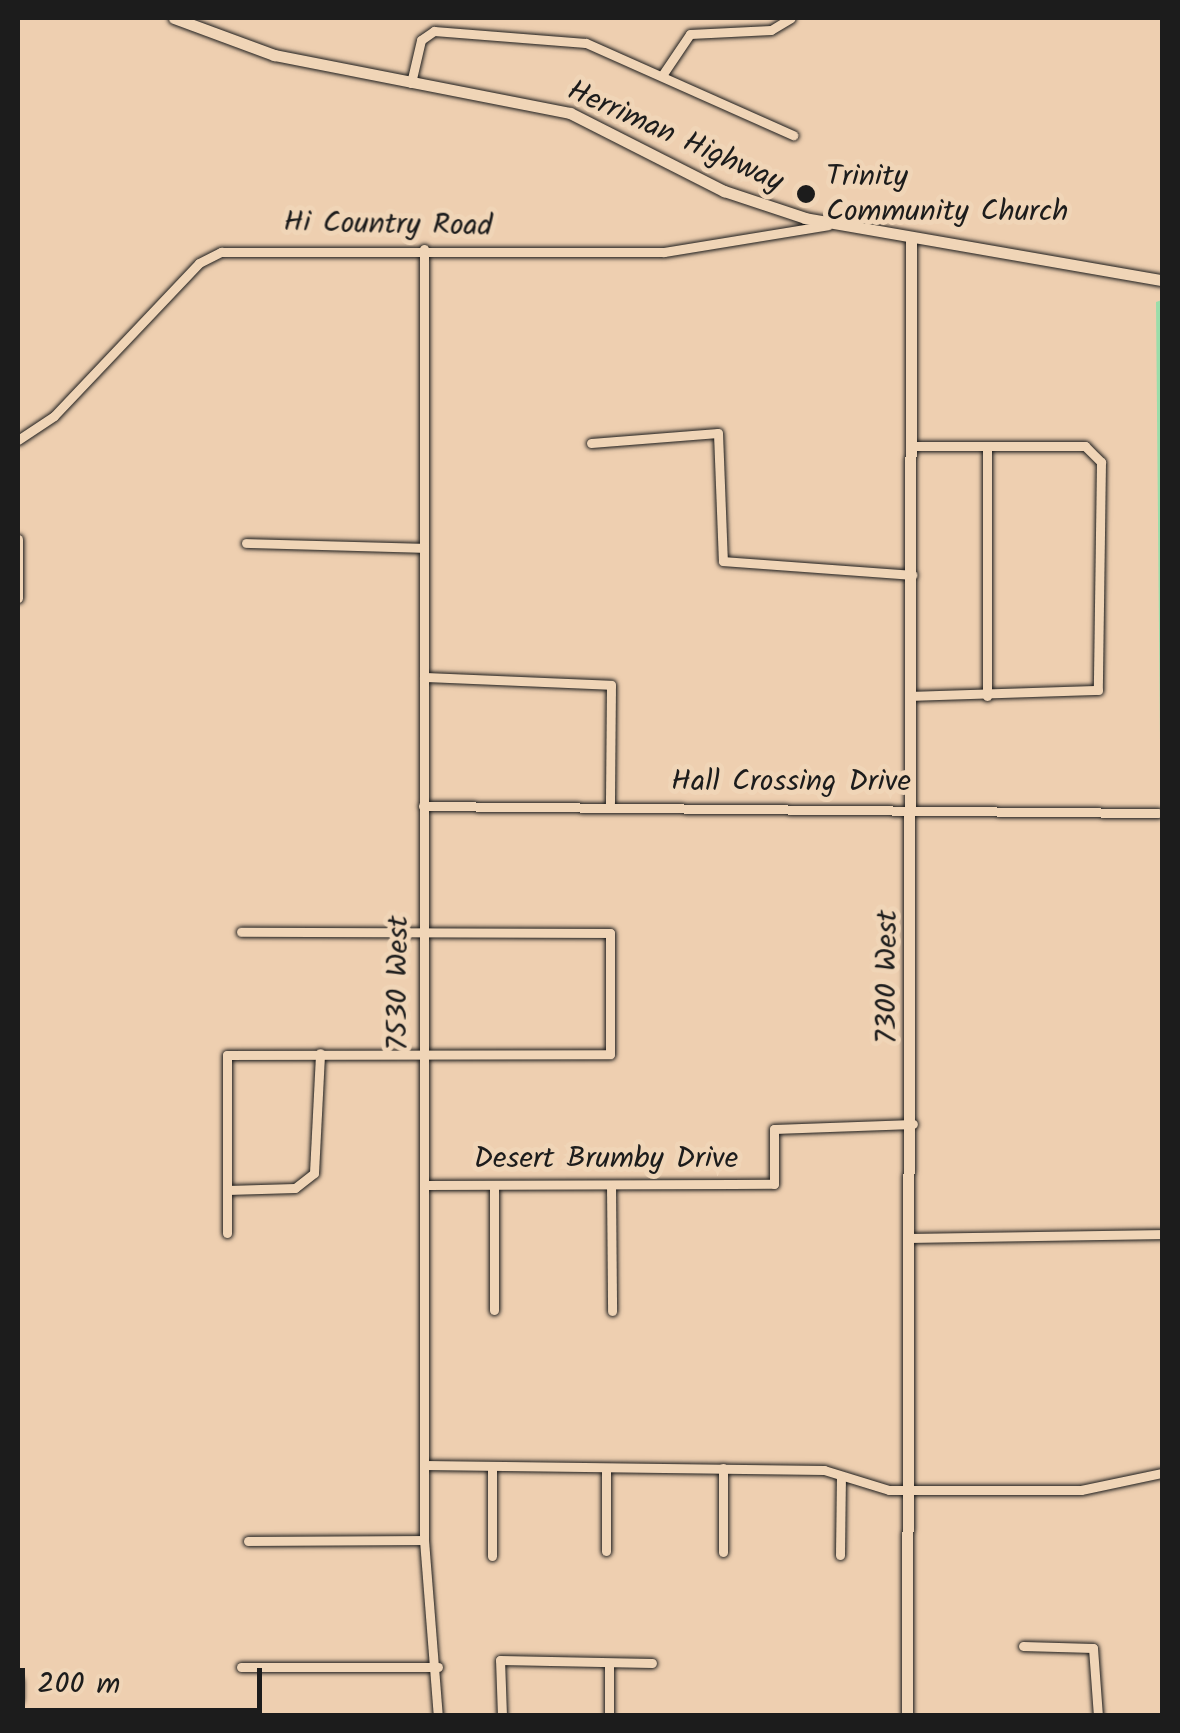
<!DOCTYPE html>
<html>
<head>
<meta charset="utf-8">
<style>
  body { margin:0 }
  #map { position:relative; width:1180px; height:1733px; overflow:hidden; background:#eecfb0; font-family:Kalam,sans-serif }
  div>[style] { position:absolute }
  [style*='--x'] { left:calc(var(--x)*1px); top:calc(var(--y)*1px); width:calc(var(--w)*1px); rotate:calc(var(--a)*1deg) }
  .green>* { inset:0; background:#9bdeaa }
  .roads { filter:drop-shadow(0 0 2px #1c1c1c) drop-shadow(0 0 2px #1c1c1c) }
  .street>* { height:9px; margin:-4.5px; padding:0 4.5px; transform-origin:4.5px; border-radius:4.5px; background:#f0d5b7 }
  .secondary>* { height:11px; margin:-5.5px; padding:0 5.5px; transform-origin:5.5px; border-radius:5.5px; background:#f0d5b7 }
  .dots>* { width:28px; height:28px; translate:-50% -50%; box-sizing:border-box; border:5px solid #f0d5b7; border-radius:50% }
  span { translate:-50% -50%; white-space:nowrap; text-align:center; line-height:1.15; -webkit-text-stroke:10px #f0d5b7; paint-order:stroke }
  .street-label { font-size:30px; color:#1c1c1c }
  .poi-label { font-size:30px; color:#1c1c1c }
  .left { translate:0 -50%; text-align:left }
  .frame { position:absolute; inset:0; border:20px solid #1c1c1c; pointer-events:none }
  .scale { position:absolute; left:20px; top:1668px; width:242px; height:45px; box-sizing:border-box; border:5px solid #1c1c1c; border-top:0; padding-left:12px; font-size:30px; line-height:35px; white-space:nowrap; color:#1c1c1c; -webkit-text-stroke:8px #f0d5b7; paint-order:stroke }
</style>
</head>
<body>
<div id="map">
  <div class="green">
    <i style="clip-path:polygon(1162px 300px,1162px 960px,1156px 302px)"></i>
  </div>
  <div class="roads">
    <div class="street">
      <i style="--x:663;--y:74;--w:48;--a:-56"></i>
      <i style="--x:690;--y:34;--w:81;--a:-2.8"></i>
      <i style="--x:771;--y:30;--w:23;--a:-31"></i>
      <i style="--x:411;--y:83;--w:44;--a:-76.9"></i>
      <i style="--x:421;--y:40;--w:16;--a:-35"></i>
      <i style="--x:434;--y:31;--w:152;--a:4.5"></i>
      <i style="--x:586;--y:43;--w:227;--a:24"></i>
      <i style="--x:424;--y:249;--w:1291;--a:90"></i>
      <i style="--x:424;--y:1540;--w:177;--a:85.5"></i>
      <i style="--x:18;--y:440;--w:43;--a:-33.7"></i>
      <i style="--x:54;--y:416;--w:211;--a:-46.5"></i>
      <i style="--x:199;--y:263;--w:25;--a:-27"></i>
      <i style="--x:221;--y:252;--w:443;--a:0"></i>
      <i style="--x:664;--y:252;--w:166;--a:-9.3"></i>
      <i style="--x:591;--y:443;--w:127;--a:-4.5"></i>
      <i style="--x:718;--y:433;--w:128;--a:87.8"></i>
      <i style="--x:723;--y:561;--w:190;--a:4.2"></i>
      <i style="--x:912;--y:446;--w:173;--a:0"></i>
      <i style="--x:1085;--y:446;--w:23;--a:45"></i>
      <i style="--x:1101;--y:462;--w:228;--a:90.8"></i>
      <i style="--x:1098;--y:690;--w:186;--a:178.2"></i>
      <i style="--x:987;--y:446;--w:250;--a:90"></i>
      <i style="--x:18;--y:539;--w:59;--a:90"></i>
      <i style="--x:246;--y:543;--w:178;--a:1.6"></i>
      <i style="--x:424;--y:677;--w:187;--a:2.4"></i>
      <i style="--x:611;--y:685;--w:122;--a:90.5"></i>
      <i style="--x:423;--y:806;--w:735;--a:0.55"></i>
      <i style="--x:425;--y:1185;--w:349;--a:-0.2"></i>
      <i style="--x:774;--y:1184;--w:55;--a:-90"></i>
      <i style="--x:774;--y:1129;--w:139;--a:-2.1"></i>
      <i style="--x:611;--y:1185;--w:126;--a:89.5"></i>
      <i style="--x:227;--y:1190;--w:68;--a:-1.7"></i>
      <i style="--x:295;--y:1188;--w:24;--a:-38"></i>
      <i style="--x:314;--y:1173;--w:120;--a:-87.1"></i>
      <i style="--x:227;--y:1233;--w:178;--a:-90"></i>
      <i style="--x:227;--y:1055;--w:383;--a:-0.1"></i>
      <i style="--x:610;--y:1054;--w:121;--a:-90"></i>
      <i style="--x:610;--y:933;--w:369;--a:-179.8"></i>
      <i style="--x:912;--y:1238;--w:250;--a:-0.9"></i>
      <i style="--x:494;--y:1310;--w:125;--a:-90"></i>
      <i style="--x:424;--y:1465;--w:400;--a:0.7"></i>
      <i style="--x:824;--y:1470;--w:68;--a:17.1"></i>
      <i style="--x:889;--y:1490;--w:192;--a:0"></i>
      <i style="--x:1081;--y:1490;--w:83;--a:-11.9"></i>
      <i style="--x:492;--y:1467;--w:89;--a:90"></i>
      <i style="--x:248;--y:1541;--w:176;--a:-0.3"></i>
      <i style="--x:606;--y:1551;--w:83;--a:-90"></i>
      <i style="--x:723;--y:1552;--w:84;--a:-90"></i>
      <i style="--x:840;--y:1555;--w:78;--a:-89.3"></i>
      <i style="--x:1023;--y:1646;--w:70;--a:1.6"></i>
      <i style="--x:1093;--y:1648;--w:68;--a:85.8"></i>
      <i style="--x:241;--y:1667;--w:197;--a:0"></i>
      <i style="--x:18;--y:1681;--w:18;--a:90"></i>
      <i style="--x:502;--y:1716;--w:56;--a:-92"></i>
      <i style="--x:500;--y:1660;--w:152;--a:1.1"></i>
      <i style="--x:609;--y:1716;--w:52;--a:-90"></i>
    </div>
    <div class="secondary">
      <i style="--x:174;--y:18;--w:107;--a:20.3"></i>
      <i style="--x:274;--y:55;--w:302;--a:11.1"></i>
      <i style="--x:570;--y:113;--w:173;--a:26.9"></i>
      <i style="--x:724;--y:191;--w:85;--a:18.4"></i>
      <i style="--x:805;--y:218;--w:362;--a:9.9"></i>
      <i style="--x:907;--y:1716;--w:1478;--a:-89.84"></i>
    </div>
  </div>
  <div class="dots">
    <i style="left:806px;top:194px;background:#1c1c1c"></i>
  </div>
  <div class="street-label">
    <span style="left:675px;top:137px;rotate:24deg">Herriman Highway</span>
    <span style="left:388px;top:225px;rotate:1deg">Hi Country Road</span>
    <span style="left:791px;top:782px">Hall Crossing Drive</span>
    <span style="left:888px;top:977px;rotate:-90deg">7300 West</span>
    <span style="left:399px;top:983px;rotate:-90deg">7530 West</span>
    <span style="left:606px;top:1159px">Desert Brumby Drive</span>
  </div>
  <div class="poi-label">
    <span class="left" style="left:826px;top:194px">Trinity<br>Community Church</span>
  </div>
  <div class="frame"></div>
  <div class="scale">200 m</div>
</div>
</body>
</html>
